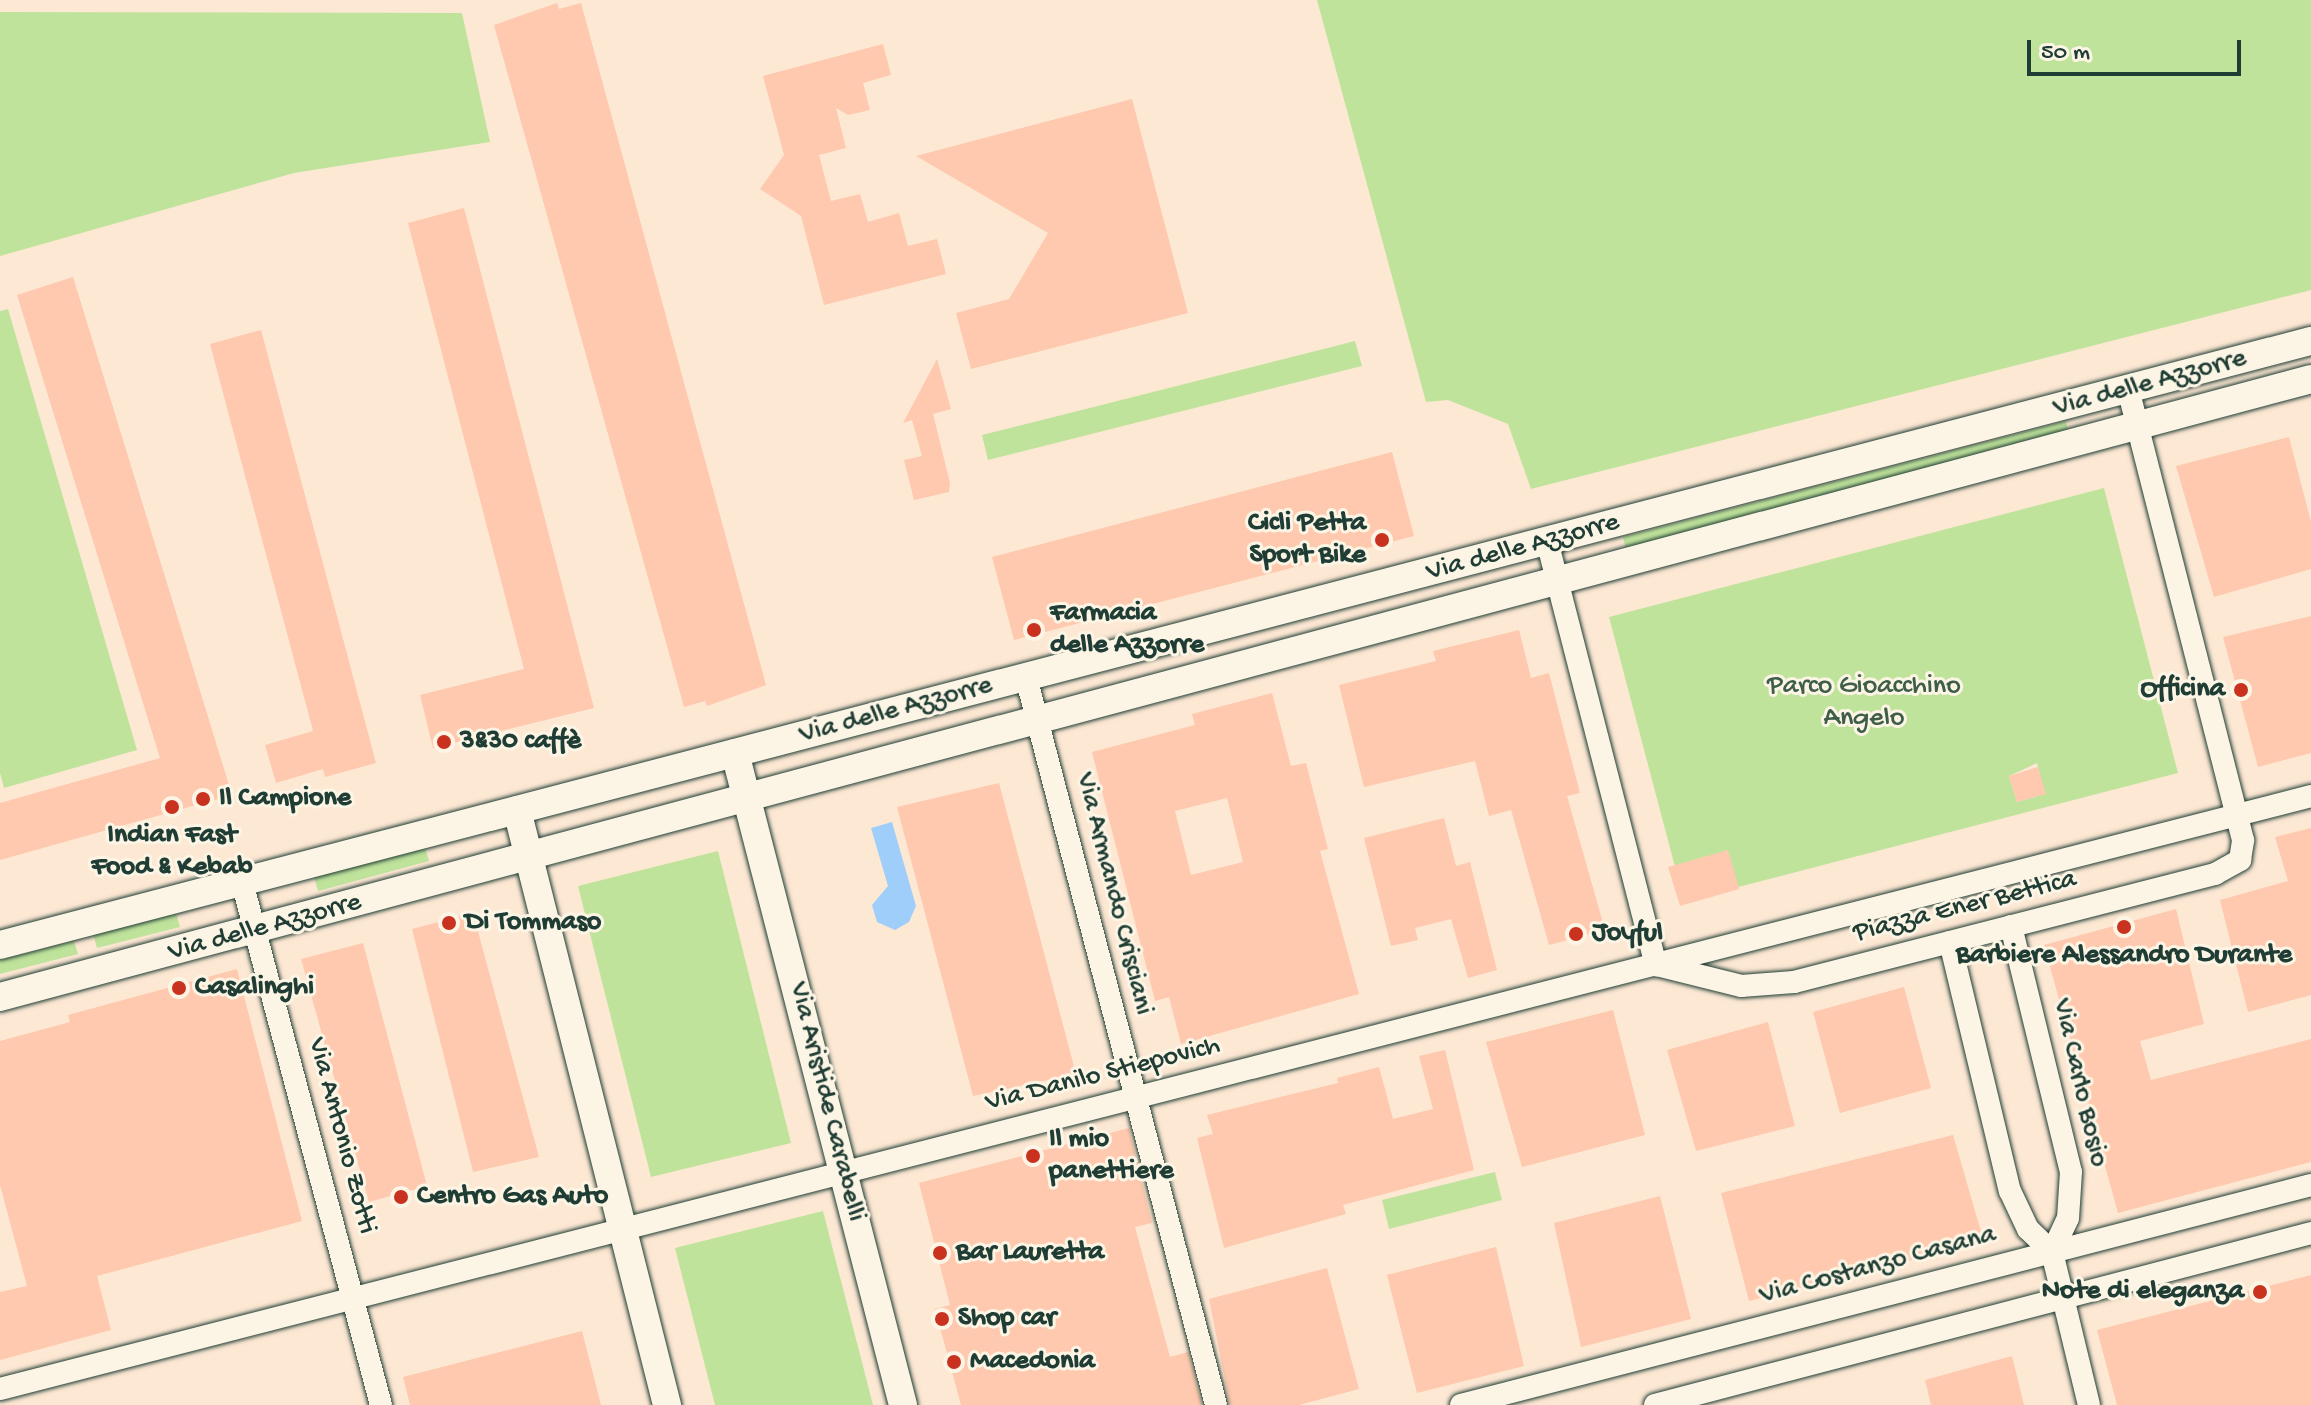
<!DOCTYPE html>
<html>
<head>
<meta charset="utf-8">
<style>
  body { margin:0 }
  #map { position:relative; width:2311px; height:1405px; overflow:hidden; background:#fde8d4; font-family:"Gochi Hand",sans-serif }
  div>[style] { position:absolute }
  [style*='--x'] { left:calc(var(--x)*1px); top:calc(var(--y)*1px); width:calc(var(--w)*1px); rotate:calc(var(--a)*1deg) }
  .green>* { inset:0; background:#c0e39c }
  .water>* { inset:0; background:#9fcefb }
  .building>* { inset:0; background:#fec9ae }
  .roads { filter:drop-shadow(0 0 2px #1f3d34) drop-shadow(0 0 2px #1f3d34) }
  .minor>* { height:22px; margin:-11px; padding:0 11px; transform-origin:11px; border-radius:11px; background:#fcf5e5 }
  .tertiary>* { height:28px; margin:-14px; padding:0 14px; transform-origin:14px; border-radius:14px; background:#fcf5e5 }
  .dots>* { width:22px; height:22px; translate:-50% -50%; box-sizing:border-box; border:4px solid #fcf5e5; border-radius:50% }
  span { translate:-50% -50%; white-space:nowrap; text-align:center; line-height:1.15; -webkit-text-stroke:6px #fcf5e5; paint-order:stroke }
  .street-label { font-size:28px; color:#1f3d34 }
  .poi-label { font-size:28px; color:#1f3d34; font-weight:700 }
  .right { translate:-100% -50%; text-align:right }
  .left { translate:0 -50%; text-align:left }
  .park-label { font-size:28px; color:#3f5e49 }
  .scale { position:absolute; left:2027px; top:40px; width:214px; height:36px; box-sizing:border-box; border:4px solid #1f3d34; border-top:0; padding-left:10px; font-size:24px; line-height:28px; white-space:nowrap; color:#1f3d34; -webkit-text-stroke:6px #fcf5e5; paint-order:stroke }
</style>
</head>
<body>
<div id="map">
  <div class="green">
    <i style="clip-path:polygon(1317px 0,2311px 0,2311px 290px,1531px 489px,1508px 424px,1448px 400px,1426px 402px)"></i>
    <i style="clip-path:polygon(0 12px,462px 13px,490px 142px,294px 173px,0 256px)"></i>
    <i style="clip-path:polygon(8px 309px,137px 750px,4px 788px,0 773px,0 311px)"></i>
    <i style="clip-path:polygon(1355px 341px,1362px 366px,988px 460px,982px 435px)"></i>
    <i style="clip-path:polygon(2066px 421px,2069px 435px,1626px 550px,1623px 537px)"></i>
    <i style="clip-path:polygon(evenodd,2104px 488px,2178px 773px,1684px 901px,1609px 617px,2104px 488px,2037px 763px,2045px 794px,2017px 802px,2009px 776px,2037px 763px)"></i>
    <i style="clip-path:polygon(425px 847px,429px 861px,318px 891px,314px 877px)"></i>
    <i style="clip-path:polygon(718px 851px,791px 1143px,651px 1177px,578px 886px)"></i>
    <i style="clip-path:polygon(176px 913px,180px 927px,97px 948px,93px 934px)"></i>
    <i style="clip-path:polygon(74px 941px,78px 954px,0 974px,0 960px)"></i>
    <i style="clip-path:polygon(1495px 1172px,1502px 1200px,1389px 1229px,1382px 1200px)"></i>
    <i style="clip-path:polygon(823px 1211px,873px 1405px,715px 1405px,675px 1248px)"></i>
  </div>
  <div class="water">
    <i style="clip-path:polygon(892px 822px,916px 906px,909px 922px,895px 930px,877px 922px,872px 905px,888px 886px,871px 828px)"></i>
  </div>
  <div class="building">
    <i style="clip-path:polygon(557px 3px,559px 9px,581px 3px,766px 685px,707px 706px,705px 701px,684px 707px,494px 25px)"></i>
    <i style="clip-path:polygon(883px 44px,891px 75px,863px 83px,870px 110px,848px 115px,836px 108px,846px 148px,819px 155px,831px 201px,860px 194px,868px 222px,899px 213px,908px 246px,937px 239px,946px 274px,824px 305px,801px 216px,760px 189px,784px 155px,763px 76px)"></i>
    <i style="clip-path:polygon(1132px 99px,1188px 313px,971px 369px,956px 313px,1009px 299px,1048px 233px,916px 156px)"></i>
    <i style="clip-path:polygon(464px 208px,594px 708px,433px 748px,420px 695px,524px 669px,408px 223px)"></i>
    <i style="clip-path:polygon(73px 277px,232px 795px,0 860px,0 803px,160px 758px,17px 295px)"></i>
    <i style="clip-path:polygon(261px 330px,376px 763px,325px 777px,323px 769px,276px 783px,265px 745px,313px 731px,210px 344px)"></i>
    <i style="clip-path:polygon(937px 359px,951px 409px,933px 414px,950px 483px,949px 492px,914px 500px,904px 460px,922px 456px,912px 420px,903px 423px)"></i>
    <i style="clip-path:polygon(2289px 437px,2311px 522px,2311px 569px,2214px 597px,2176px 466px)"></i>
    <i style="clip-path:polygon(1392px 452px,1414px 536px,1014px 640px,992px 557px)"></i>
    <i style="clip-path:polygon(2311px 616px,2311px 753px,2258px 767px,2223px 637px)"></i>
    <i style="clip-path:polygon(1519px 630px,1531px 678px,1549px 673px,1580px 793px,1567px 796px,1605px 930px,1549px 945px,1511px 810px,1489px 816px,1475px 761px,1364px 787px,1339px 685px,1436px 661px,1433px 651px)"></i>
    <i style="clip-path:polygon(evenodd,1272px 693px,1291px 766px,1306px 763px,1328px 849px,1320px 851px,1359px 994px,1181px 1044px,1169px 997px,1155px 1001px,1092px 752px,1195px 725px,1192px 714px,1272px 693px,1227px 798px,1243px 862px,1191px 875px,1175px 811px,1227px 798px)"></i>
    <i style="clip-path:polygon(2038px 767px,2046px 794px,2017px 802px,2009px 776px)"></i>
    <i style="clip-path:polygon(999px 783px,1076px 1074px,973px 1096px,897px 807px)"></i>
    <i style="clip-path:polygon(1444px 818px,1456px 866px,1470px 862px,1497px 970px,1468px 978px,1451px 919px,1415px 928px,1418px 940px,1391px 946px,1364px 838px)"></i>
    <i style="clip-path:polygon(2311px 828px,2311px 995px,2248px 1012px,2220px 900px,2288px 881px,2275px 837px)"></i>
    <i style="clip-path:polygon(1728px 850px,1739px 889px,1680px 906px,1668px 867px)"></i>
    <i style="clip-path:polygon(2176px 909px,2204px 1024px,2140px 1041px,2151px 1080px,2311px 1039px,2311px 1162px,2118px 1213px,2044px 945px)"></i>
    <i style="clip-path:polygon(473px 913px,539px 1157px,473px 1172px,412px 929px)"></i>
    <i style="clip-path:polygon(363px 943px,427px 1186px,369px 1202px,301px 959px)"></i>
    <i style="clip-path:polygon(237px 969px,302px 1221px,97px 1276px,111px 1330px,0 1360px,0 1292px,27px 1286px,0 1185px,0 1041px,70px 1022px,68px 1015px)"></i>
    <i style="clip-path:polygon(1904px 987px,1931px 1088px,1840px 1113px,1813px 1012px)"></i>
    <i style="clip-path:polygon(1613px 1010px,1645px 1135px,1522px 1167px,1486px 1042px)"></i>
    <i style="clip-path:polygon(1768px 1022px,1795px 1126px,1696px 1151px,1667px 1050px)"></i>
    <i style="clip-path:polygon(1445px 1050px,1474px 1170px,1343px 1205px,1346px 1214px,1224px 1248px,1197px 1138px,1213px 1134px,1207px 1115px,1338px 1083px,1337px 1078px,1379px 1067px,1393px 1119px,1433px 1109px,1419px 1056px)"></i>
    <i style="clip-path:polygon(1129px 1128px,1152px 1223px,1135px 1227px,1170px 1357px,1188px 1352px,1202px 1405px,961px 1405px,935px 1309px,950px 1305px,919px 1183px)"></i>
    <i style="clip-path:polygon(1953px 1135px,1984px 1242px,1749px 1301px,1721px 1193px)"></i>
    <i style="clip-path:polygon(1660px 1196px,1691px 1319px,1581px 1347px,1554px 1223px)"></i>
    <i style="clip-path:polygon(1496px 1247px,1524px 1366px,1417px 1393px,1387px 1275px)"></i>
    <i style="clip-path:polygon(1327px 1268px,1359px 1389px,1299px 1405px,1230px 1405px,1209px 1299px)"></i>
    <i style="clip-path:polygon(2311px 1275px,2311px 1405px,2117px 1405px,2097px 1330px)"></i>
    <i style="clip-path:polygon(582px 1331px,601px 1405px,410px 1405px,403px 1377px)"></i>
    <i style="clip-path:polygon(2012px 1356px,2024px 1405px,1931px 1405px,1925px 1380px)"></i>
  </div>
  <div class="roads">
    <div class="minor">
      <i style="--x:1547;--y:541;--w:438;--a:75.6"></i>
      <i style="--x:1026;--y:677;--w:752;--a:75.37"></i>
      <i style="--x:242;--y:882;--w:541;--a:75.12"></i>
      <i style="--x:2011;--y:926;--w:253;--a:76.3"></i>
      <i style="--x:2071;--y:1172;--w:46;--a:93.7"></i>
      <i style="--x:2068;--y:1218;--w:38;--a:115"></i>
      <i style="--x:1950;--y:942;--w:256;--a:76.5"></i>
      <i style="--x:2010;--y:1191;--w:42;--a:64.7"></i>
      <i style="--x:2028;--y:1229;--w:33;--a:44"></i>
      <i style="--x:2052;--y:1252;--w:157;--a:76.4"></i>
      <i style="--x:1657;--y:965;--w:87;--a:14"></i>
      <i style="--x:1741;--y:986;--w:53;--a:-4.3"></i>
      <i style="--x:1794;--y:982;--w:435;--a:-14.4"></i>
      <i style="--x:2215;--y:874;--w:29;--a:-29"></i>
      <i style="--x:2240;--y:860;--w:20;--a:-81"></i>
      <i style="--x:2243;--y:840;--w:464;--a:-104.3"></i>
      <i style="--x:0;--y:1389;--w:2386;--a:-14.39"></i>
      <i style="--x:1461;--y:1405;--w:878;--a:-14.51"></i>
      <i style="--x:1655;--y:1405;--w:678;--a:-14.69"></i>
    </div>
    <div class="tertiary">
      <i style="--x:735;--y:753;--w:673;--a:75.55"></i>
      <i style="--x:517;--y:810;--w:614;--a:75.85"></i>
      <i style="--x:0;--y:945;--w:2389;--a:-14.65"></i>
      <i style="--x:0;--y:997;--w:2392;--a:-14.97"></i>
    </div>
  </div>
  <div class="dots">
    <i style="left:1382px;top:540px;background:#c8321e"></i>
    <i style="left:1034px;top:630px;background:#c8321e"></i>
    <i style="left:2241px;top:690px;background:#c8321e"></i>
    <i style="left:444px;top:742px;background:#c8321e"></i>
    <i style="left:203px;top:799px;background:#c8321e"></i>
    <i style="left:172px;top:807px;background:#c8321e"></i>
    <i style="left:449px;top:923px;background:#c8321e"></i>
    <i style="left:2124px;top:927px;background:#c8321e"></i>
    <i style="left:1576px;top:934px;background:#c8321e"></i>
    <i style="left:179px;top:988px;background:#c8321e"></i>
    <i style="left:1033px;top:1156px;background:#c8321e"></i>
    <i style="left:401px;top:1197px;background:#c8321e"></i>
    <i style="left:940px;top:1253px;background:#c8321e"></i>
    <i style="left:2260px;top:1292px;background:#c8321e"></i>
    <i style="left:942px;top:1319px;background:#c8321e"></i>
    <i style="left:954px;top:1362px;background:#c8321e"></i>
  </div>
  <div class="street-label">
    <span style="left:2150px;top:384px;rotate:-15deg">Via delle Azzorre</span>
    <span style="left:1523px;top:548px;rotate:-15deg">Via delle Azzorre</span>
    <span style="left:896px;top:711px;rotate:-15deg">Via delle Azzorre</span>
    <span style="left:1113px;top:894px;rotate:76deg">Via Armando Crisciani</span>
    <span style="left:1965px;top:907px;rotate:-14deg">Piazza Ener Bettica</span>
    <span style="left:265px;top:928px;rotate:-15deg">Via delle Azzorre</span>
    <span style="left:1103px;top:1075px;rotate:-14deg">Via Danilo Stiepovich</span>
    <span style="left:2079px;top:1083px;rotate:77deg">Via Carlo Bosio</span>
    <span style="left:826px;top:1102px;rotate:76deg">Via Aristide Carabelli</span>
    <span style="left:341px;top:1136px;rotate:75deg">Via Antonio Zotti</span>
    <span style="left:1878px;top:1266px;rotate:-15deg">Via Costanzo Casana</span>
  </div>
  <div class="poi-label">
    <span class="right" style="left:1366px;top:540px">Cicli Petta<br>Sport Bike</span>
    <span class="left" style="left:1050px;top:630px">Farmacia<br>delle Azzorre</span>
    <span class="right" style="left:2225px;top:690px">Officina</span>
    <span class="left" style="left:460px;top:742px">3&amp;30 caffè</span>
    <span class="left" style="left:219px;top:799px">Il Campione</span>
    <span style="left:172px;top:852px">Indian Fast<br>Food &amp; Kebab</span>
    <span class="left" style="left:465px;top:923px">Di Tommaso</span>
    <span class="left" style="left:1592px;top:934px">Joyful</span>
    <span style="left:2124px;top:956px">Barbiere Alessandro Durante</span>
    <span class="left" style="left:195px;top:988px">Casalinghi</span>
    <span class="left" style="left:1049px;top:1156px">Il mio<br>panettiere</span>
    <span class="left" style="left:417px;top:1197px">Centro Gas Auto</span>
    <span class="left" style="left:956px;top:1253px">Bar Lauretta</span>
    <span class="right" style="left:2244px;top:1292px">Note di eleganza</span>
    <span class="left" style="left:958px;top:1319px">Shop car</span>
    <span class="left" style="left:970px;top:1362px">Macedonia</span>
  </div>
  <div class="park-label">
    <span style="left:1864px;top:703px">Parco Gioacchino<br>Angelo</span>
  </div>
  <div class="scale">50 m</div>
</div>
</body>
</html>
